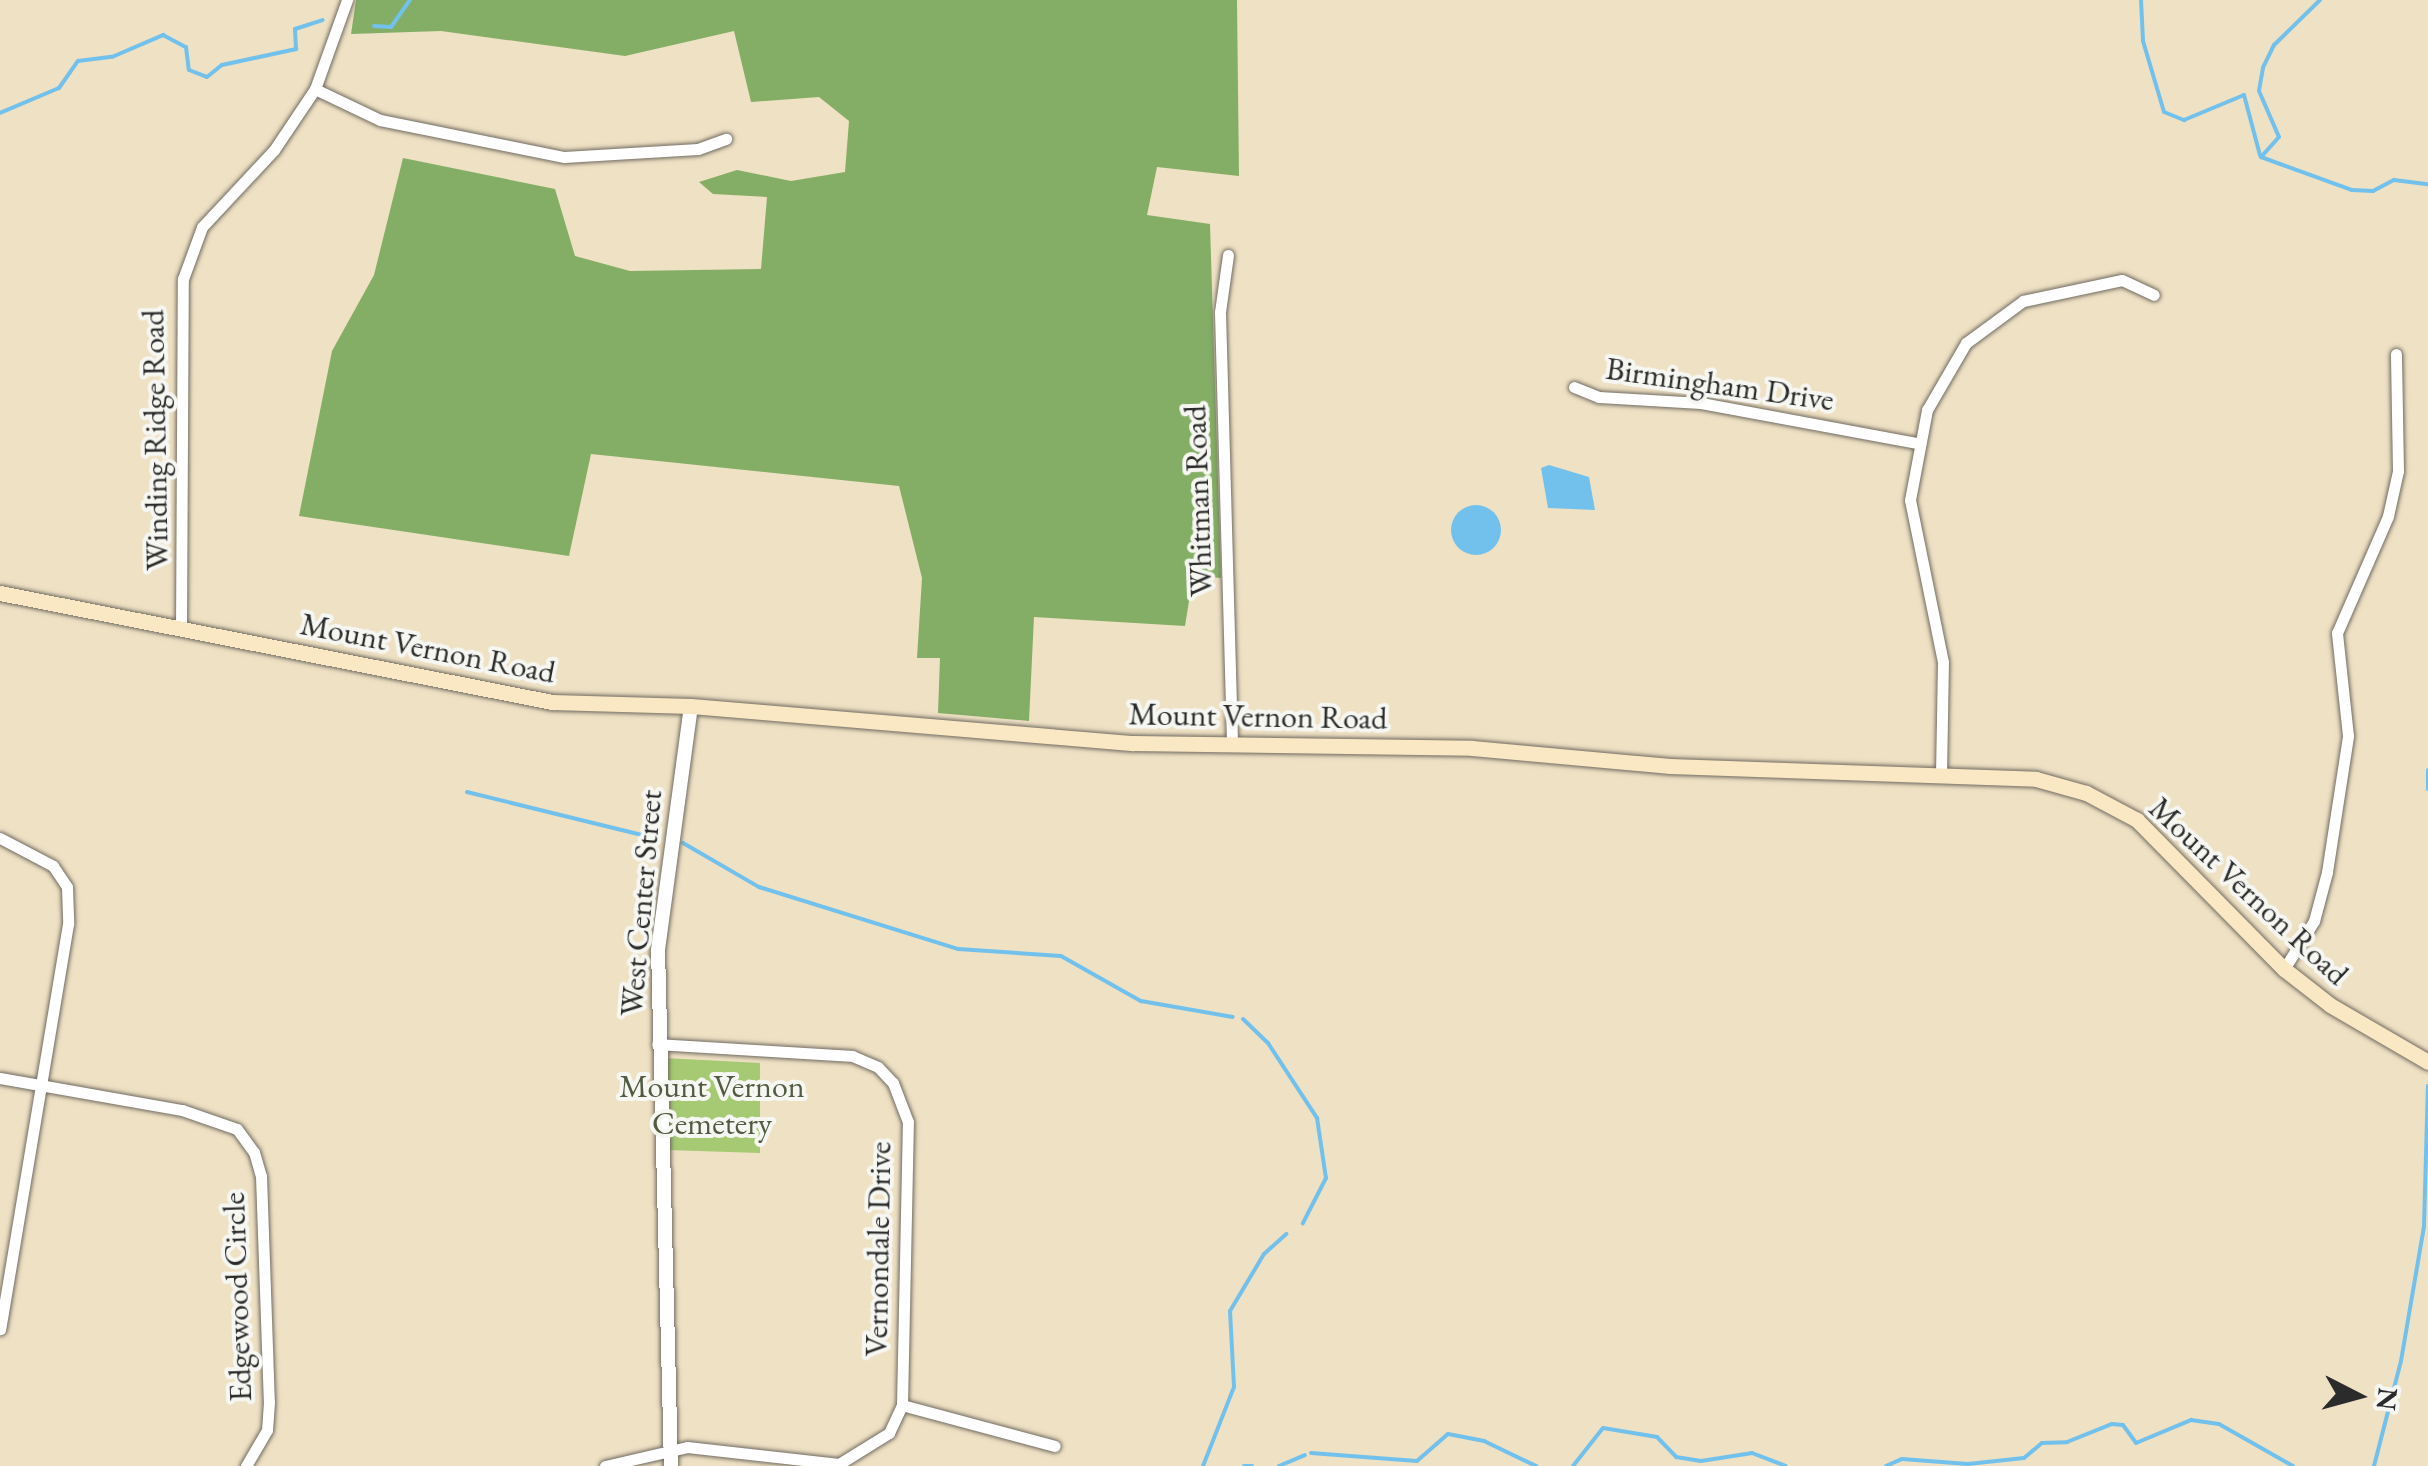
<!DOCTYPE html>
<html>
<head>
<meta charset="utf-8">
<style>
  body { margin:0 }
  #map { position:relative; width:2428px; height:1466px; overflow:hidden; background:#efe1c4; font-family:"EB Garamond",serif }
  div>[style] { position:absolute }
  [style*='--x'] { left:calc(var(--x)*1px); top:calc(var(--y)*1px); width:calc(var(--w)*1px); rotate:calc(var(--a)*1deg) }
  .green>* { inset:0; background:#a5ca73 }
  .forest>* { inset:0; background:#84ae65 }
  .water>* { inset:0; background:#72c1ed }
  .round { border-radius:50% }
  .stream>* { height:4px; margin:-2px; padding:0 2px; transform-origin:2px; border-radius:2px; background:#72c1ed }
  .roads { filter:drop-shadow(0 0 2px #706b61) drop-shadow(0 0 2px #706b61) }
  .minor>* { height:11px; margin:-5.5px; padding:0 5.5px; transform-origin:5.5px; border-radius:5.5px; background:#fff }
  .tertiary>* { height:14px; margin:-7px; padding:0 7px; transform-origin:7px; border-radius:7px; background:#fff }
  .secondary>* { height:15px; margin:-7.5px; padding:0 7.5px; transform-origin:7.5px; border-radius:7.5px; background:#fae7c3 }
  span { translate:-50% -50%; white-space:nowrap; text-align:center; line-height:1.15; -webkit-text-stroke:8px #f6f6f2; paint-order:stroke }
  .street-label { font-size:32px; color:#2b2b2b }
  .park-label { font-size:32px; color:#505b41 }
  .north { position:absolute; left:2308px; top:1346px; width:100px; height:100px; -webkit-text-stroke:8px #f6f6f2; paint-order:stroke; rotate:96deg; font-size:28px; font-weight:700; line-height:40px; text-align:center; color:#2b2b2b }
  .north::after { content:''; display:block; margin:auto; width:35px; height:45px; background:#2b2b2b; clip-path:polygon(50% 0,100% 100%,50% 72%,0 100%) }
</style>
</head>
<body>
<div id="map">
  <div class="green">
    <i style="clip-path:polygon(664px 1058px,760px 1063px,760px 1153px,667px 1150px)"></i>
  </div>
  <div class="forest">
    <i style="clip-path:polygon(356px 0,1237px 0,1239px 176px,1157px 167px,1147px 215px,1210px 224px,1221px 578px,1193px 576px,1185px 626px,1034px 617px,1029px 721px,938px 713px,940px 658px,917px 658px,922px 578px,899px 486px,591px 454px,569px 556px,299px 516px,332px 351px,374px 275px,403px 158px,555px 189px,575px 256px,630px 271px,761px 269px,767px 197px,713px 194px,699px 182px,737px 170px,791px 181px,845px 172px,849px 121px,819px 97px,751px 102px,734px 31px,625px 56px,441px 31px,351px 34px)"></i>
  </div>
  <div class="water">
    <i style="clip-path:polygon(1549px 465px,1589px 477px,1595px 510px,1548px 508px,1541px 468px)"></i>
    <i class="round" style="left:1451px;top:505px;width:50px;height:50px"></i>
  </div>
  <div class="stream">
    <i style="--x:2141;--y:0;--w:41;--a:87.2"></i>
    <i style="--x:2143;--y:41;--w:74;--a:73.5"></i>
    <i style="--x:2164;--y:112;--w:22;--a:22"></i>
    <i style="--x:2184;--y:120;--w:65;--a:-22.6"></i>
    <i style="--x:2244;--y:95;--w:62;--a:75.1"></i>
    <i style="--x:2320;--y:0;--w:64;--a:135.6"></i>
    <i style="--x:2274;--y:45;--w:25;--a:116"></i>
    <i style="--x:2263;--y:68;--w:23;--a:100"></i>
    <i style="--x:2259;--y:91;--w:50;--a:66.5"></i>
    <i style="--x:2279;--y:137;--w:27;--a:132"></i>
    <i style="--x:2261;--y:157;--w:97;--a:19.9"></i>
    <i style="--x:2352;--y:190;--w:21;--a:3"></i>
    <i style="--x:2373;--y:191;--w:24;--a:-28"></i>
    <i style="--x:2394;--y:180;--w:34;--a:7"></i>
    <i style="--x:374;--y:26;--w:17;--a:3"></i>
    <i style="--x:391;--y:27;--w:33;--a:-55"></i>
    <i style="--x:0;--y:113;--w:64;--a:-23"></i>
    <i style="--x:59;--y:88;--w:33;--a:-55"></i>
    <i style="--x:78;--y:61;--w:34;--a:-7"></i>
    <i style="--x:112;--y:57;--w:56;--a:-23.3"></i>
    <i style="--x:163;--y:35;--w:26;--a:28"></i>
    <i style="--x:186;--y:47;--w:23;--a:83"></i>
    <i style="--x:189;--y:70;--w:19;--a:21"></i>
    <i style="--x:207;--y:77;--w:19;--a:-39"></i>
    <i style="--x:222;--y:65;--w:76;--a:-12.2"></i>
    <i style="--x:296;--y:49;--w:20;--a:-93"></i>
    <i style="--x:295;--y:29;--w:29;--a:-18"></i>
    <i style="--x:2428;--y:770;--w:19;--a:90"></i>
    <i style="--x:467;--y:792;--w:197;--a:13.8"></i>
    <i style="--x:683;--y:843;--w:88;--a:30.1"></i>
    <i style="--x:759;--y:887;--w:208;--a:17.3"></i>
    <i style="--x:958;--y:949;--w:103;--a:3.9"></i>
    <i style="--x:1061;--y:956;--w:92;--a:29.4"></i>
    <i style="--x:1141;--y:1001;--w:93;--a:9.9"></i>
    <i style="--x:1243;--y:1019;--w:35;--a:44"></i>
    <i style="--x:1268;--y:1043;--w:90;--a:56.8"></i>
    <i style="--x:1317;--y:1118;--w:61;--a:81.5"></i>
    <i style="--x:1326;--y:1178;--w:51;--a:117.1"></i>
    <i style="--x:1311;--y:1453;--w:106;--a:4.3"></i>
    <i style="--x:1417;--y:1461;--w:41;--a:-41.1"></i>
    <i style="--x:1448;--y:1434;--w:37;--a:11"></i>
    <i style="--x:1484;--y:1441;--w:58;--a:25.7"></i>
    <i style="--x:1203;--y:1466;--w:85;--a:-68.6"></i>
    <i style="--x:1234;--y:1387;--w:76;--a:-93"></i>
    <i style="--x:1230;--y:1311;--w:66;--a:-59.2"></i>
    <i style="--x:1264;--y:1254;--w:30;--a:-42"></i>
    <i style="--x:1244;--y:1466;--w:8;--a:0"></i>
    <i style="--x:1279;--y:1466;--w:28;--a:-23"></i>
    <i style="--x:1573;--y:1466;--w:48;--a:-51.7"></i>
    <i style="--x:1603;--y:1428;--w:55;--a:9.5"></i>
    <i style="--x:1657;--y:1437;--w:28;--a:46"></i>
    <i style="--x:1676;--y:1457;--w:25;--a:9"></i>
    <i style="--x:1701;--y:1461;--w:52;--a:-8.9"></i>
    <i style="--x:1752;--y:1453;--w:36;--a:21"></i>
    <i style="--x:1886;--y:1466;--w:17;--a:-24"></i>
    <i style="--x:1902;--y:1459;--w:66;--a:4.3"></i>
    <i style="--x:1968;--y:1464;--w:56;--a:-6.1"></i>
    <i style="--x:2024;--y:1458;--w:23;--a:-40"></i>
    <i style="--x:2042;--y:1443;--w:25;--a:-2"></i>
    <i style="--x:2067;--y:1442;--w:48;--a:-21.8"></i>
    <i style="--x:2112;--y:1424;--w:11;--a:5"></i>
    <i style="--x:2123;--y:1425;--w:22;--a:54"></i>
    <i style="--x:2136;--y:1443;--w:60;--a:-22.7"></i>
    <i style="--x:2191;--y:1420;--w:28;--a:8"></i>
    <i style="--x:2219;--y:1424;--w:85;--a:29.6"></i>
    <i style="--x:2374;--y:1466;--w:108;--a:-75.6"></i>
    <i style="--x:2401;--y:1361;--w:137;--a:-80.3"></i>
    <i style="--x:2424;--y:1226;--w:140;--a:-88.4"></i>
  </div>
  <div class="roads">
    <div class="minor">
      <i style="--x:315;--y:89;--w:72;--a:25.5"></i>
      <i style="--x:380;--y:120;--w:188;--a:11.4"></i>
      <i style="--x:564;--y:157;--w:134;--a:-3.4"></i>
      <i style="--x:698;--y:149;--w:30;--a:-20"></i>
      <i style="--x:1228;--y:255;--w:58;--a:98"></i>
      <i style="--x:1220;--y:312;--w:434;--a:88.4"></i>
      <i style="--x:1574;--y:387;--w:27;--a:22"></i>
      <i style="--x:1599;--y:397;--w:102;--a:3.4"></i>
      <i style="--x:1701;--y:403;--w:220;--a:10.5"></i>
      <i style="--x:181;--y:630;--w:351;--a:-89.7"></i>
      <i style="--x:183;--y:279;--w:55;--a:-69.9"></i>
      <i style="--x:202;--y:227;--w:105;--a:-46.9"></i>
      <i style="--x:274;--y:150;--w:73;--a:-56.1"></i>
      <i style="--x:315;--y:89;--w:95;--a:-70.2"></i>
      <i style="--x:1941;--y:775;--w:113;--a:-89"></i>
      <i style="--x:1943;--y:662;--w:165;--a:-101.5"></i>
      <i style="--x:1910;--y:500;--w:92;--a:-79.3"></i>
      <i style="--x:1927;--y:410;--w:78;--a:-59.8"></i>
      <i style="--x:1966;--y:343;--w:71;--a:-36.4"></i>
      <i style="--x:2023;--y:301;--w:101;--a:-12"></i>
      <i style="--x:2122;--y:280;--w:35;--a:25"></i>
      <i style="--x:0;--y:838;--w:60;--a:27.8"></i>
      <i style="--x:53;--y:866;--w:25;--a:56"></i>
      <i style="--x:67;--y:887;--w:37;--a:88"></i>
      <i style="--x:68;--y:924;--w:411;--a:99.5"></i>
      <i style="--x:2284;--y:969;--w:57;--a:-58"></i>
      <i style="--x:2314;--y:921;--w:51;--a:-75.1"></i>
      <i style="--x:2327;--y:872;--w:138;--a:-81.2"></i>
      <i style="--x:2348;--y:736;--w:104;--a:-96.1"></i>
      <i style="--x:2337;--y:633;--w:128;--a:-66.4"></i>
      <i style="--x:2388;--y:516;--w:46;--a:-77.5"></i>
      <i style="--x:2398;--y:471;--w:117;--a:-91"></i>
      <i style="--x:0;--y:1078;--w:185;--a:10"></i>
      <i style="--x:182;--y:1110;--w:58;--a:19.1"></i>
      <i style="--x:237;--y:1129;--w:29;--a:54"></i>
      <i style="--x:254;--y:1152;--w:25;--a:74"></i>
      <i style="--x:261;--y:1176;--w:226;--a:88"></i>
      <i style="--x:269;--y:1402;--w:28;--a:94"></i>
      <i style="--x:267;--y:1430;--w:42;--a:120.3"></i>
      <i style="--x:902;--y:1405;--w:158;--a:15"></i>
      <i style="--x:605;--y:1466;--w:84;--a:-13"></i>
      <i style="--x:687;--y:1447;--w:153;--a:6.4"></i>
      <i style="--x:839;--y:1464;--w:59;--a:-31.8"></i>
      <i style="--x:889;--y:1433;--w:31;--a:-65"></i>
      <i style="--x:902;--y:1405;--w:283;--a:-88.8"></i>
      <i style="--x:908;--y:1122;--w:42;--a:-111"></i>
      <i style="--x:893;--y:1083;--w:22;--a:-133"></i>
      <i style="--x:878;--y:1067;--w:28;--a:-157"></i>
      <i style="--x:852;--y:1056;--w:195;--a:-176.5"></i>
    </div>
    <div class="tertiary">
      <i style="--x:671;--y:1466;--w:516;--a:-91.44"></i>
      <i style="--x:658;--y:950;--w:246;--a:-82.3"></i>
    </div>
    <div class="secondary">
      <i style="--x:0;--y:593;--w:563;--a:11.17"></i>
      <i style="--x:552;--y:702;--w:139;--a:1.6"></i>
      <i style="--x:691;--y:706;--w:444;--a:4.8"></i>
      <i style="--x:1133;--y:743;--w:339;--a:0.8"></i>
      <i style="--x:1472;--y:748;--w:199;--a:5.2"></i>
      <i style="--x:1670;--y:766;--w:366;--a:2"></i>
      <i style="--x:2036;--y:779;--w:52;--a:15.6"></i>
      <i style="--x:2086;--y:793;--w:58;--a:27.9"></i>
      <i style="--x:2137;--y:820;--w:209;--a:45.4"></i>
      <i style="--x:2284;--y:969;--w:58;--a:38"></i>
      <i style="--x:2330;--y:1005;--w:113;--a:30.2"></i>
    </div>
  </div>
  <div class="street-label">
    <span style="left:1720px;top:384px;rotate:8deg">Birmingham Drive</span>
    <span style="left:155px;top:440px;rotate:-91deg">Winding Ridge Road</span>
    <span style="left:1198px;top:501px;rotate:-92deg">Whitman Road</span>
    <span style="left:428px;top:648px;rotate:11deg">Mount Vernon Road</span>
    <span style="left:1258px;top:716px;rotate:1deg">Mount Vernon Road</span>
    <span style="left:2249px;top:891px;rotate:43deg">Mount Vernon Road</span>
    <span style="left:641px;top:903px;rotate:-85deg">West Center Street</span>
    <span style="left:878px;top:1249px;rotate:-89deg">Vernondale Drive</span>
    <span style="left:237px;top:1297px;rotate:-92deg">Edgewood Circle</span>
  </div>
  <div class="park-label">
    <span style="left:712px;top:1105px">Mount Vernon<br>Cemetery</span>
  </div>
  <div class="north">N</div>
</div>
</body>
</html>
